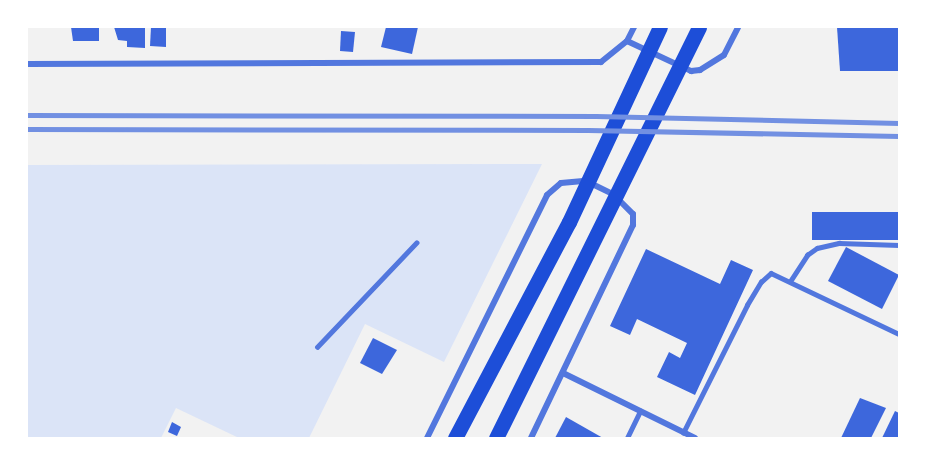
<!DOCTYPE html>
<html>
<head>
<meta charset="utf-8">
<style>
  body { margin:0 }
  #map { position:relative; width:926px; height:465px; overflow:hidden; background:#f2f2f2; font-family:Lora,serif }
  div>[style] { position:absolute }
  [style*='--x'] { left:calc(var(--x)*1px); top:calc(var(--y)*1px); width:calc(var(--w)*1px); rotate:calc(var(--a)*1deg) }
  .green>* { inset:0; background:#dbe4f7 }
  .building>* { inset:0; background:#3d67dc }
  .service>* { height:4.5px; margin:-2.25px; padding:0 2.25px; transform-origin:2.25px; border-radius:2.25px; background:#5277de }
  .minor>* { height:6px; margin:-3px; padding:0 3px; transform-origin:3px; border-radius:3px; background:#5277de }
  .primary>* { height:15px; margin:-7.5px; padding:0 7.5px; transform-origin:7.5px; border-radius:7.5px; background:#1d4ed8 }
  .rail>* { height:4.5px; margin:-2.25px; padding:0 2.25px; transform-origin:2.25px; border-radius:2.25px; background:#7290e2 }
  span { translate:-50% -50%; white-space:nowrap; text-align:center; line-height:1.15; -webkit-text-stroke:6px #fff; paint-order:stroke }
  .frame { position:absolute; inset:0; border:28px solid #fff; pointer-events:none }
</style>
</head>
<body>
<div id="map">
  <div class="green">
    <i style="clip-path:polygon(542px 164px,444px 362px,365px 324px,309px 438px,239px 438px,176px 408px,161px 438px,27px 438px,27px 165px)"></i>
  </div>
  <div class="building">
    <i style="clip-path:polygon(71px 27px,99px 27px,99px 41px,73px 41px)"></i>
    <i style="clip-path:polygon(114px 27px,145px 27px,145px 48px,127px 47px,127px 41px,118px 40px)"></i>
    <i style="clip-path:polygon(151px 27px,166px 27px,166px 47px,150px 46px)"></i>
    <i style="clip-path:polygon(386px 27px,418px 27px,412px 54px,381px 47px)"></i>
    <i style="clip-path:polygon(837px 27px,899px 27px,899px 71px,840px 71px)"></i>
    <i style="clip-path:polygon(341px 31px,355px 32px,353px 52px,340px 51px)"></i>
    <i style="clip-path:polygon(812px 212px,899px 212px,899px 240px,812px 240px)"></i>
    <i style="clip-path:polygon(846px 247px,899px 275px,882px 309px,828px 281px)"></i>
    <i style="clip-path:polygon(646px 249px,720px 284px,731px 260px,753px 270px,695px 395px,657px 377px,669px 352px,680px 358px,687px 343px,637px 319px,630px 335px,610px 326px)"></i>
    <i style="clip-path:polygon(373px 338px,397px 350px,382px 374px,360px 363px)"></i>
    <i style="clip-path:polygon(860px 398px,886px 408px,871px 438px,841px 438px)"></i>
    <i style="clip-path:polygon(895px 411px,899px 413px,899px 438px,882px 438px)"></i>
    <i style="clip-path:polygon(566px 417px,603px 438px,555px 438px)"></i>
    <i style="clip-path:polygon(172px 422px,181px 427px,177px 436px,168px 432px)"></i>
  </div>
  <div class="service">
    <i style="--x:791;--y:280;--w:30;--a:-57"></i>
    <i style="--x:807;--y:255;--w:12;--a:-35"></i>
    <i style="--x:817;--y:248;--w:23;--a:-13"></i>
    <i style="--x:839;--y:243;--w:60;--a:1.9"></i>
    <i style="--x:317;--y:347;--w:144;--a:-46.4"></i>
    <i style="--x:683;--y:433;--w:143;--a:-63.4"></i>
    <i style="--x:747;--y:305;--w:27;--a:-59"></i>
    <i style="--x:761;--y:282;--w:13;--a:-42"></i>
    <i style="--x:771;--y:273;--w:142;--a:25.5"></i>
    <i style="--x:627;--y:438;--w:30;--a:-64"></i>
  </div>
  <div class="minor">
    <i style="--x:627;--y:41;--w:71;--a:25.1"></i>
    <i style="--x:691;--y:71;--w:9;--a:-6"></i>
    <i style="--x:700;--y:70;--w:28;--a:-32"></i>
    <i style="--x:724;--y:55;--w:31;--a:-63"></i>
    <i style="--x:27;--y:64;--w:574;--a:-0.2"></i>
    <i style="--x:601;--y:62;--w:33;--a:-39"></i>
    <i style="--x:627;--y:41;--w:16;--a:-63"></i>
    <i style="--x:563;--y:373;--w:147;--a:26.2"></i>
    <i style="--x:427;--y:438;--w:271;--a:-63.7"></i>
    <i style="--x:547;--y:195;--w:18;--a:-41"></i>
    <i style="--x:561;--y:183;--w:25;--a:-5"></i>
    <i style="--x:586;--y:181;--w:30;--a:26"></i>
    <i style="--x:613;--y:194;--w:28;--a:45"></i>
    <i style="--x:633;--y:214;--w:11;--a:90"></i>
    <i style="--x:633;--y:225;--w:236;--a:115.6"></i>
  </div>
  <div class="primary">
    <i style="--x:455;--y:438;--w:244;--a:-62.2"></i>
    <i style="--x:569;--y:222;--w:215;--a:-65"></i>
    <i style="--x:496;--y:438;--w:458;--a:-63.7"></i>
  </div>
  <div class="rail">
    <i style="--x:27;--y:115;--w:569;--a:0.1"></i>
    <i style="--x:596;--y:116;--w:303;--a:1.3"></i>
    <i style="--x:27;--y:129;--w:561;--a:0.1"></i>
    <i style="--x:588;--y:130;--w:311;--a:1.1"></i>
  </div>
  <div class="frame"></div>
</div>
</body>
</html>
